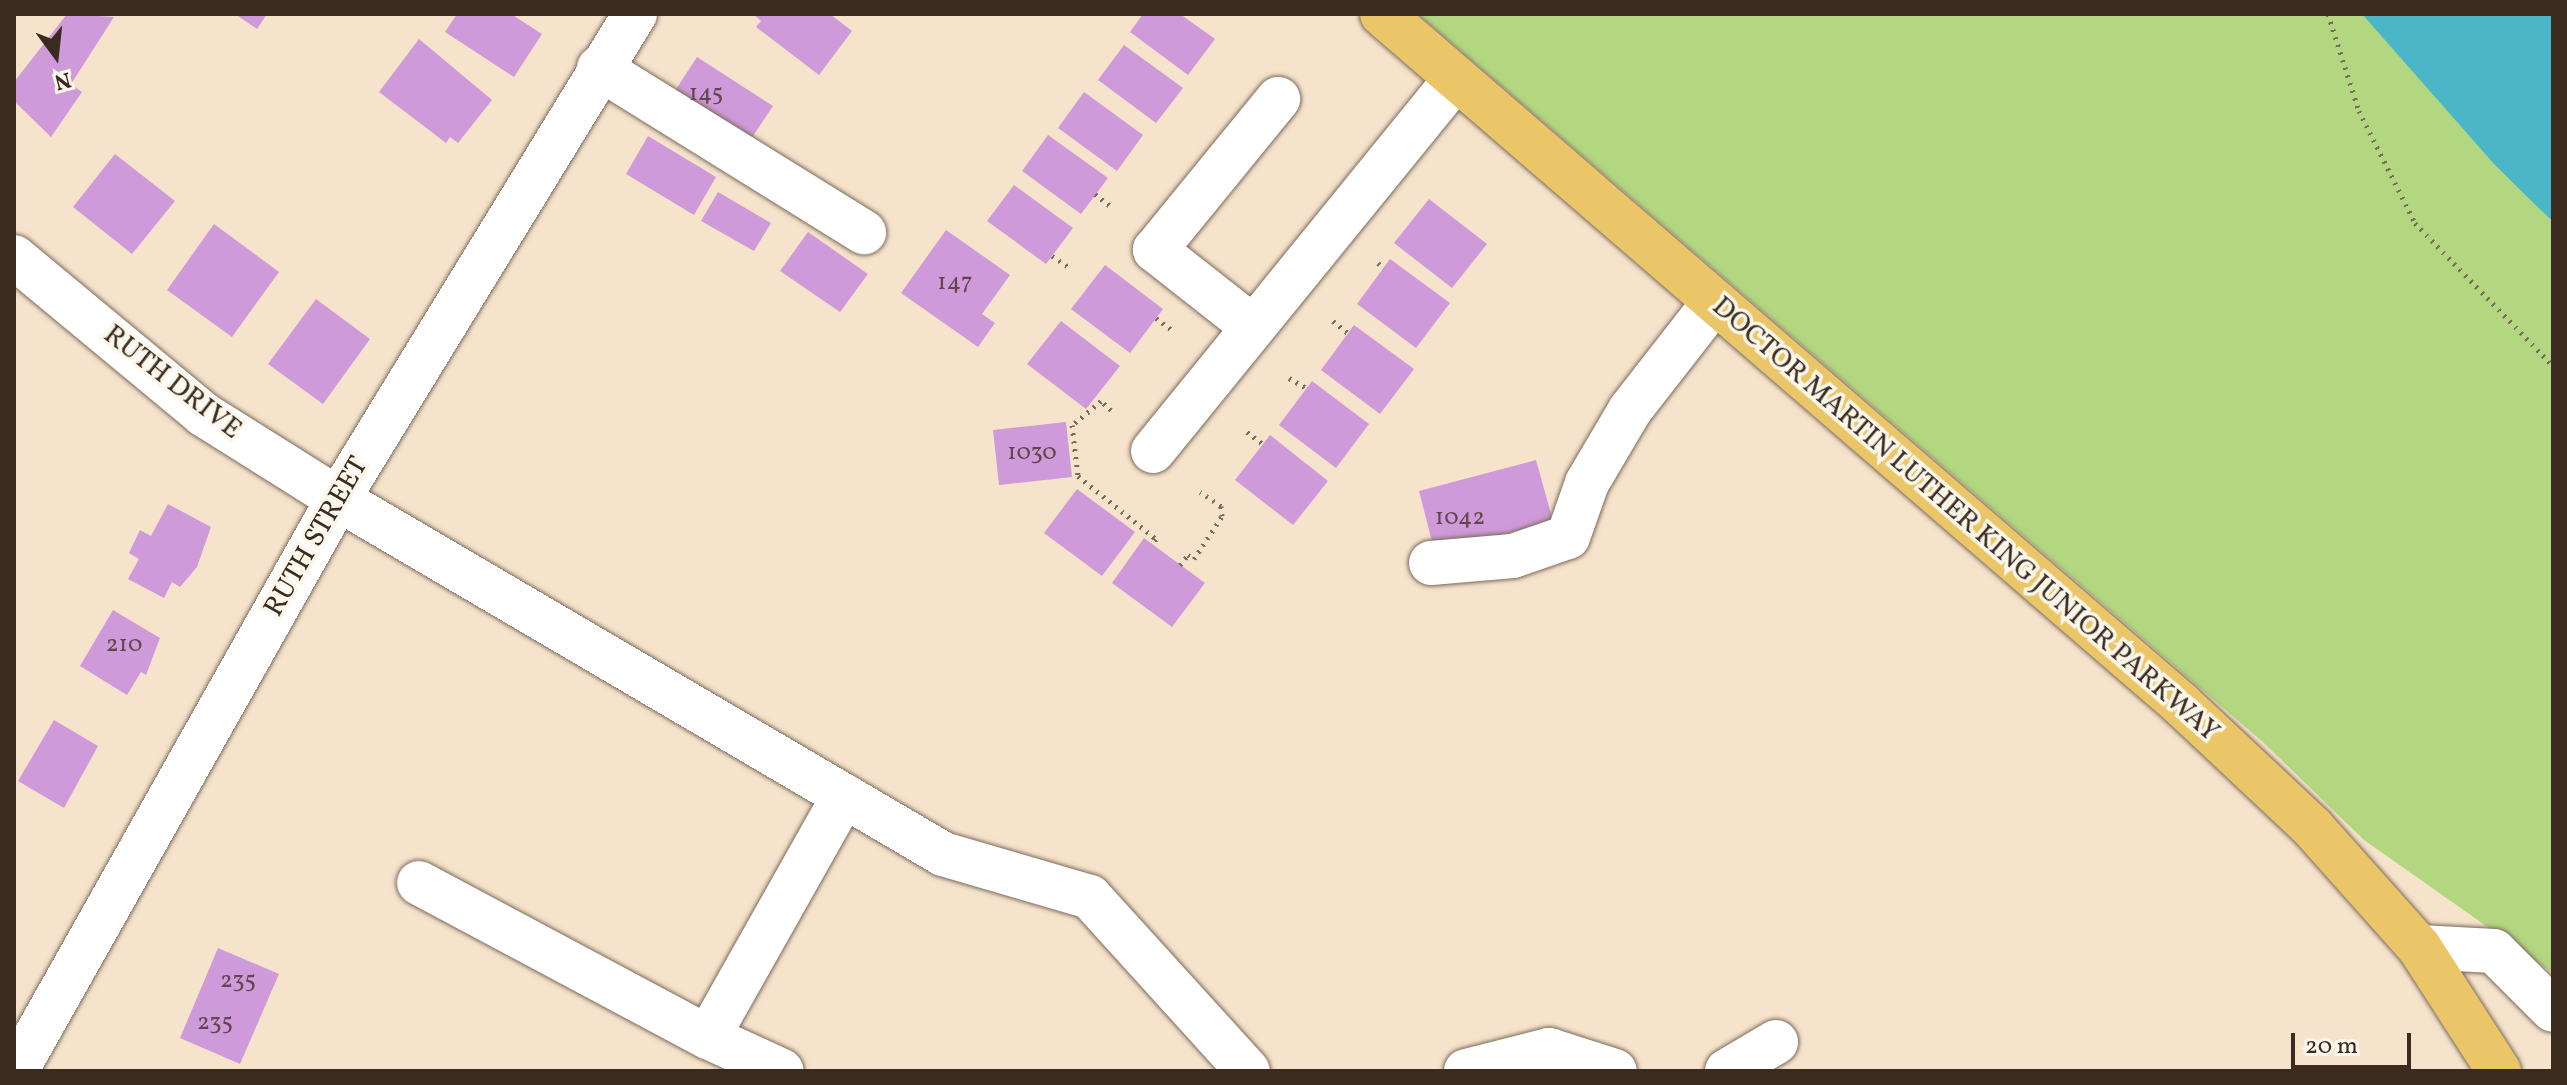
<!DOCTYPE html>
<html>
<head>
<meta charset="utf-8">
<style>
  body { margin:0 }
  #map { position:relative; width:2567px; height:1085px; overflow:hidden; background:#f6e3cc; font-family:Vollkorn,serif }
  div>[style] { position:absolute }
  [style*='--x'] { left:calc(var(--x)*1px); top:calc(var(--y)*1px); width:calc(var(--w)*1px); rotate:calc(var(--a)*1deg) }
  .green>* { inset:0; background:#b3d780 }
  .water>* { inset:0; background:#4bb6c8 }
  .building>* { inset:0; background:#cf9ad9 }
  .path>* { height:5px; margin-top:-2.5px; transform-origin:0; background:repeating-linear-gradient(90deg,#7c6b5b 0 2px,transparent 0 8px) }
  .roads { filter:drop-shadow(0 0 2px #7c6b5b) drop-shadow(0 0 2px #7c6b5b) }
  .minor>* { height:44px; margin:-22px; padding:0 22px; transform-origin:22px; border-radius:22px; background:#fff }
  .major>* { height:44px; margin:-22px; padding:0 22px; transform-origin:22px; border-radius:22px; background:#ebc669 }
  span { translate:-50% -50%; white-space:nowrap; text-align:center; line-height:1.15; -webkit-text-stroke:7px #fbf7ec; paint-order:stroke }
  .number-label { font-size:24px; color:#60464d }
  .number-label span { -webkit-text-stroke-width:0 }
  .street-label { font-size:28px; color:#3b2a1e }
  .frame { position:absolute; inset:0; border:16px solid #3b2a1e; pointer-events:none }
  .north { position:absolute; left:16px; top:16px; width:80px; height:80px; -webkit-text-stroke:6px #fbf7ec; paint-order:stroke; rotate:165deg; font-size:22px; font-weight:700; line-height:32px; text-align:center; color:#3b2a1e }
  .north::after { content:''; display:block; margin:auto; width:28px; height:36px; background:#3b2a1e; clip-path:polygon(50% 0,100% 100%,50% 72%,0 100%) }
  .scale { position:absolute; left:2291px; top:1033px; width:120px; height:36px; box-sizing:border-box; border:4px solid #3b2a1e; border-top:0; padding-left:10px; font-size:24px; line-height:28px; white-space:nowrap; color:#3b2a1e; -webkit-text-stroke:6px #fbf7ec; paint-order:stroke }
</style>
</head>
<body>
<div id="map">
  <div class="green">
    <i style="clip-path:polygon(1418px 14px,2362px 14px,2553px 223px,2553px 973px,2364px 840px,2264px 743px)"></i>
  </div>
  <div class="water">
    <i style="clip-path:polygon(2362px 14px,2553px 14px,2553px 222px,2494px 164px)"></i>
  </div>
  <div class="building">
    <i style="clip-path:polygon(67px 14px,114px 17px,71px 84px,82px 92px,51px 137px,14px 101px,14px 82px)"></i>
    <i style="clip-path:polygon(235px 14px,267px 14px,257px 29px)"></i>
    <i style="clip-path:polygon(457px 14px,511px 14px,542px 34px,514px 77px,445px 32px)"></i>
    <i style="clip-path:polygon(753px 14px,830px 14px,852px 31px,819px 75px,756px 27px,761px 21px)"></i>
    <i style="clip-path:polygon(1143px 14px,1180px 14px,1215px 39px,1188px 75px,1130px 32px)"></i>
    <i style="clip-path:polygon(419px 39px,492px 100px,458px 143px,450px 137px,446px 143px,379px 92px)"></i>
    <i style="clip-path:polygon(1124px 45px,1183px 88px,1156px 123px,1098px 80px)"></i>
    <i style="clip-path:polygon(697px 57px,773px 106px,745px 148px,669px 100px)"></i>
    <i style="clip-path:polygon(1084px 92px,1143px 135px,1117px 171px,1058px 128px)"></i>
    <i style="clip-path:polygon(1048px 135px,1108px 178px,1081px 214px,1022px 171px)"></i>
    <i style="clip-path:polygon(648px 136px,716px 177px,694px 215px,626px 174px)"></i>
    <i style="clip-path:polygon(115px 154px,175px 201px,132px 254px,73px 207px)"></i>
    <i style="clip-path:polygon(1014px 185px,1073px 228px,1046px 264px,987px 221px)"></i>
    <i style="clip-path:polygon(718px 192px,771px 223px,754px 251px,701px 221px)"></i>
    <i style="clip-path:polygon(1429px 199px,1487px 244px,1452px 288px,1394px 243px)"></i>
    <i style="clip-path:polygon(214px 224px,279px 272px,232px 337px,167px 290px)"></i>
    <i style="clip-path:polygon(946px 230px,1010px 275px,982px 314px,995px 323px,978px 347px,901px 293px)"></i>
    <i style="clip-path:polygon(808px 232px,868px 274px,840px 312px,780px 271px)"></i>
    <i style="clip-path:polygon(1390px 259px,1450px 303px,1416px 348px,1357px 304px)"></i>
    <i style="clip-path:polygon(1105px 265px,1163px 309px,1130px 353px,1071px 309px)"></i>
    <i style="clip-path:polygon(316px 299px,370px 339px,323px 404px,268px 364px)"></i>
    <i style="clip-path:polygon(1061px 321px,1120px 366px,1086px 409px,1027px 364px)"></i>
    <i style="clip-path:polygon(1354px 325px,1414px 369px,1380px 414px,1321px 370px)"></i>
    <i style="clip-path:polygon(1312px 381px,1369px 424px,1336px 468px,1279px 425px)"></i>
    <i style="clip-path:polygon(1066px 422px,1072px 477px,999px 485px,993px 430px)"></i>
    <i style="clip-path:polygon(1270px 435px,1328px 481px,1293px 525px,1235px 480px)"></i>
    <i style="clip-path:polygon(1536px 460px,1553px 521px,1435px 553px,1419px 491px)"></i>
    <i style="clip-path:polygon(1077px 489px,1135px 532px,1102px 576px,1044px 533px)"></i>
    <i style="clip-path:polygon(168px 504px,211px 527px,197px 567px,180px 587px,172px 582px,164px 598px,128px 579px,139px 559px,129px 553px,140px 530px,151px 536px)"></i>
    <i style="clip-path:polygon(1144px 538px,1205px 583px,1172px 627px,1112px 583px)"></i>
    <i style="clip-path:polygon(113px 610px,160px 638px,146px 675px,141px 672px,127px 695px,80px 666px)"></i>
    <i style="clip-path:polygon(54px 720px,98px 746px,64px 808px,18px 781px)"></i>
    <i style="clip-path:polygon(218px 948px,279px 974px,240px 1064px,180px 1038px)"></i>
  </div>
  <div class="path">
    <i style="--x:2328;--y:14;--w:102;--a:72.3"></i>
    <i style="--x:2359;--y:111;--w:125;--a:63.4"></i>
    <i style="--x:2415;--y:223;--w:199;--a:46"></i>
    <i style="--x:1095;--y:194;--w:23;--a:38"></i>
    <i style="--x:1052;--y:256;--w:20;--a:33"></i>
    <i style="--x:1378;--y:263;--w:8;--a:40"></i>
    <i style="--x:1156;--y:318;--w:20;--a:37"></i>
    <i style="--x:1333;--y:321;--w:19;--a:39"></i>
    <i style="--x:1289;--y:378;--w:20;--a:30"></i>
    <i style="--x:1111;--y:410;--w:13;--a:-138"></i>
    <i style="--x:1101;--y:401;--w:38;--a:140"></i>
    <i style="--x:1072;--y:425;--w:51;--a:83.3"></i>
    <i style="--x:1078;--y:476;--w:100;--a:38.9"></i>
    <i style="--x:1156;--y:539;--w:6;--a:129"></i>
    <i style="--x:1247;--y:432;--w:20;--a:37"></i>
    <i style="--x:1180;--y:565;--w:13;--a:-51"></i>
    <i style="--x:1188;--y:555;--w:7;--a:34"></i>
    <i style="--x:1194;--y:559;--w:51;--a:-56.9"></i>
    <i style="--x:1222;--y:516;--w:10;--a:-96"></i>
    <i style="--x:1221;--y:506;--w:25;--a:-146"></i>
  </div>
  <div class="roads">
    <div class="minor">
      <i style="--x:599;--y:68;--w:312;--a:31.8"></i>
      <i style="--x:14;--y:257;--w:246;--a:39.7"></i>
      <i style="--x:203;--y:414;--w:160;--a:32.2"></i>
      <i style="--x:338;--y:499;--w:701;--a:30.4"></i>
      <i style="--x:943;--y:854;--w:153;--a:16.3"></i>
      <i style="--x:1090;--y:897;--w:235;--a:47.8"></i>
      <i style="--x:1253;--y:327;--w:125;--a:-141.8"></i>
      <i style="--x:1155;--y:250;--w:195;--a:-50.8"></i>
      <i style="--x:1153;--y:451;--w:479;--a:-50.9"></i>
      <i style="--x:1431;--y:563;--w:82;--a:-4.9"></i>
      <i style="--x:1513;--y:556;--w:58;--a:-19.1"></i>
      <i style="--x:1568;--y:537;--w:57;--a:-70.6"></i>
      <i style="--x:1587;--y:483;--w:85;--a:-59.5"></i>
      <i style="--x:1630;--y:410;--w:137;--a:-52.1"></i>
      <i style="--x:419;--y:883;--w:327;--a:28.1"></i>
      <i style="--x:708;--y:1037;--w:277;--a:-60.6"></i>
      <i style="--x:2419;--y:947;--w:75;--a:3.1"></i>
      <i style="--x:2494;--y:951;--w:83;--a:45"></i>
      <i style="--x:708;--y:1037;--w:81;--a:24.7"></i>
      <i style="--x:16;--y:1071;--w:656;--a:-60.62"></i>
      <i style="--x:338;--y:499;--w:569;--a:-58.52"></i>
      <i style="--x:1466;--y:1071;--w:86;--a:-14.2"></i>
      <i style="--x:1549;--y:1050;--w:69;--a:17.7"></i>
      <i style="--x:1727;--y:1071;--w:57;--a:-30.6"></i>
    </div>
    <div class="major">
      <i style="--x:1382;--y:14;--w:1056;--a:40.81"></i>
      <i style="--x:2181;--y:704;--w:180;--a:43.2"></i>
      <i style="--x:2312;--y:827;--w:161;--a:48.3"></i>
      <i style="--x:2419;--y:947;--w:148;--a:57.2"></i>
    </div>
  </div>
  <div class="number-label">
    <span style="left:706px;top:95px">145</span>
    <span style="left:955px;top:284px">147</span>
    <span style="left:1032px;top:454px">1030</span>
    <span style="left:1460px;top:519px">1042</span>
    <span style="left:124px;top:646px">210</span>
    <span style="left:238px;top:982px">235</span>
    <span style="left:215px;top:1024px">235</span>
  </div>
  <div class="street-label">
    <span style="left:172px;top:383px;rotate:38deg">RUTH DRIVE</span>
    <span style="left:1965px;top:520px;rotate:41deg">DOCTOR MARTIN LUTHER KING JUNIOR PARKWAY</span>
    <span style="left:317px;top:537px;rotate:-60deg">RUTH STREET</span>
  </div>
  <div class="frame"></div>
  <div class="north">N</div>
  <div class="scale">20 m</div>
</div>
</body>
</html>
